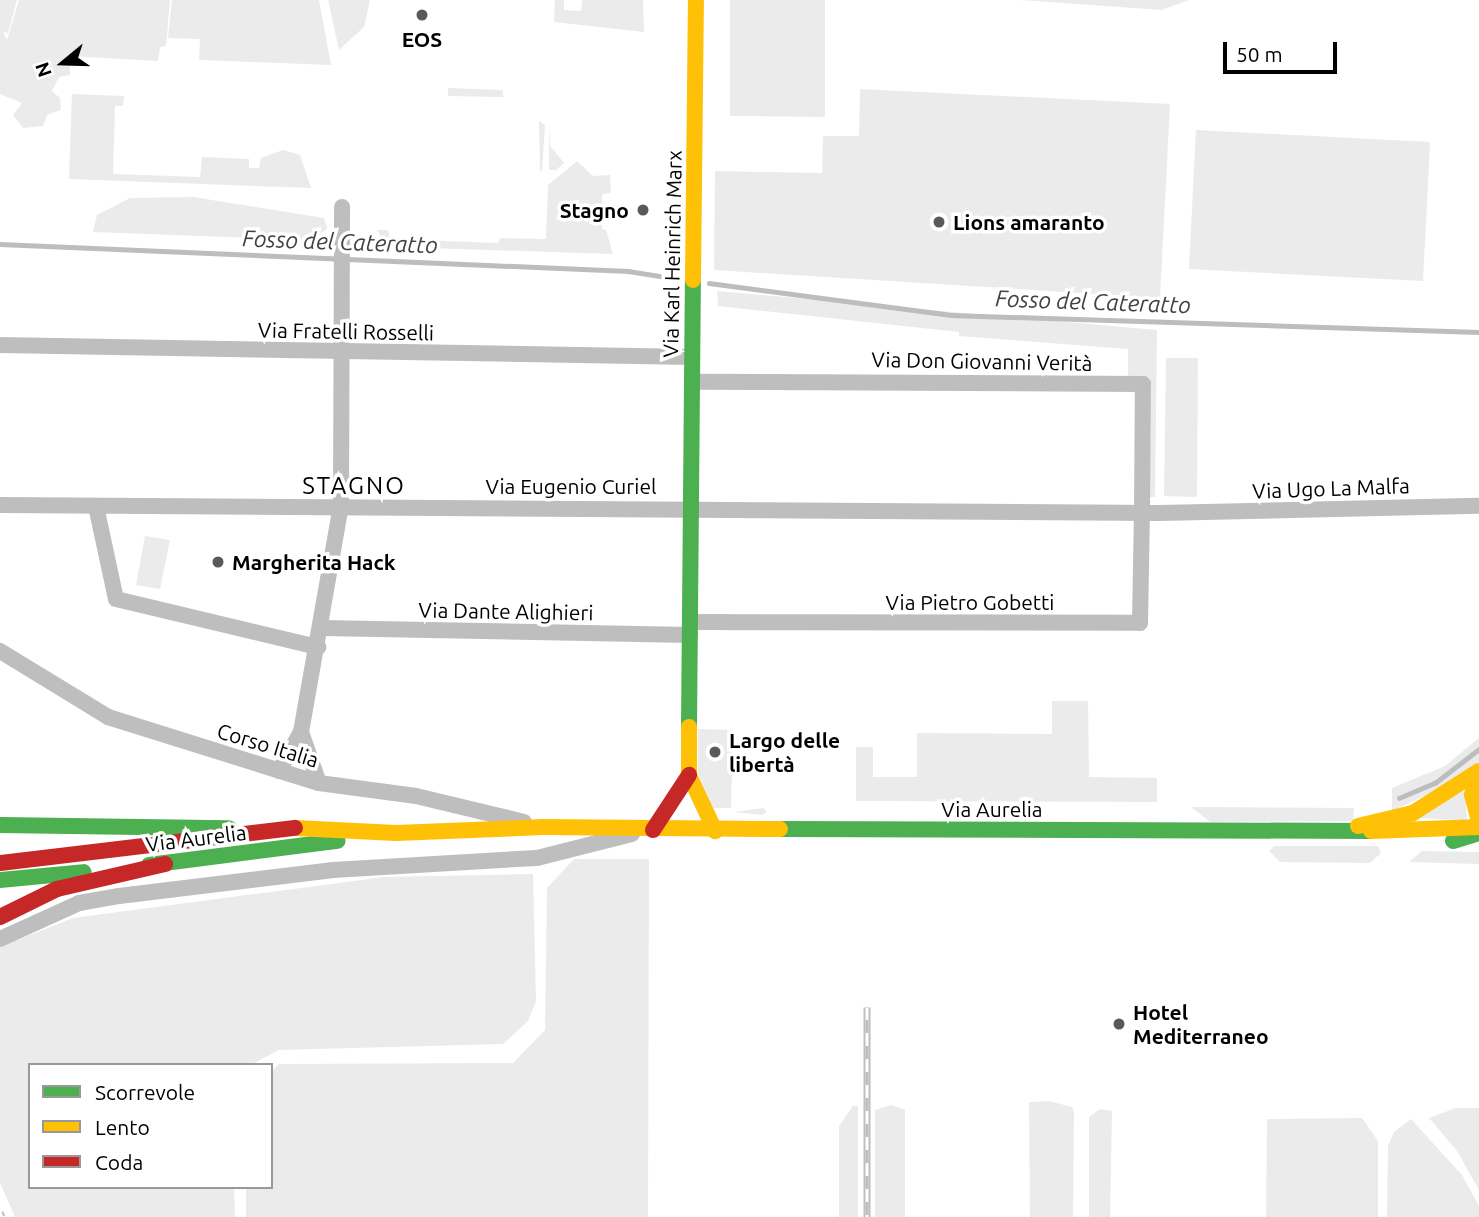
<!DOCTYPE html>
<html>
<head>
<meta charset="utf-8">
<style>
  body { margin:0 }
  #map { position:relative; width:1479px; height:1217px; overflow:hidden; background:#fff; font-family:Ubuntu,sans-serif }
  div>[style] { position:absolute }
  [style*='--x'] { left:calc(var(--x)*1px); top:calc(var(--y)*1px); width:calc(var(--w)*1px); rotate:calc(var(--a)*1deg) }
  .green>* { inset:0; background:#ebebeb }
  .stream>* { height:4.5px; margin:-2.25px; padding:0 2.25px; transform-origin:2.25px; border-radius:2.25px; background:#bdbdbd }
  .street>* { height:16px; margin:-8px; padding:0 8px; transform-origin:8px; border-radius:8px; background:#bebebe }
  .fast>* { height:16px; margin:-8px; padding:0 8px; transform-origin:8px; border-radius:8px; background:#4caf50 }
  .slow>* { height:16px; margin:-8px; padding:0 8px; transform-origin:8px; border-radius:8px; background:#ffc107 }
  .jam>* { height:16px; margin:-8px; padding:0 8px; transform-origin:8px; border-radius:8px; background:#c62828 }
  .rail>* { height:7px; margin-top:-3.5px; transform-origin:0; background:repeating-linear-gradient(90deg,#fff 0 13px,#bebebe 0 26px); box-sizing:border-box; border-block:2px solid #bebebe }
  .dots>* { width:19px; height:19px; translate:-50% -50%; box-sizing:border-box; border:4px solid #fff; border-radius:50% }
  span { translate:-50% -50%; white-space:nowrap; text-align:center; line-height:1.15; -webkit-text-stroke:7px #fff; paint-order:stroke }
  .poi-label { font-size:21px; color:#000; font-weight:700 }
  .right { translate:-100% -50%; text-align:right }
  .left { translate:0 -50%; text-align:left }
  .street-label { font-size:21px; color:#000 }
  .water-label { font-size:23px; color:#424242; font-style:italic }
  .quarter-label { font-size:24px; color:#000; letter-spacing:2px }
  .legend { position:absolute; left:28px; top:1063px; width:245px; height:126px; box-sizing:border-box; background:#fff; border:2px solid #999; margin:0; padding:9px 12px; list-style:none; font-size:21px; color:#000 }
  .legend li { display:flex; align-items:center; gap:14px; height:35px }
  .legend b { width:35px; border:2px solid #999 }
  .north { position:absolute; left:28px; top:28px; width:70px; height:70px; -webkit-text-stroke:5px #fff; paint-order:stroke; rotate:251deg; font-size:19px; font-weight:700; line-height:28px; text-align:center; color:#000 }
  .north::after { content:''; display:block; margin:auto; width:24px; height:32px; background:#000; clip-path:polygon(50% 0,100% 100%,50% 72%,0 100%) }
  .scale { position:absolute; left:1223px; top:42px; width:114px; height:32px; box-sizing:border-box; border:4px solid #000; border-top:0; padding-left:9px; font-size:21px; line-height:24px; white-space:nowrap; color:#000; -webkit-text-stroke:5px #fff; paint-order:stroke }
</style>
</head>
<body>
<div id="map">
  <div class="green">
    <i style="clip-path:polygon(0 0,17px 0,8px 33px,3px 32px,7px 40px,19px 0,170px 0,166px 46px,160px 47px,158px 61px,70px 56px,70px 75px,59px 77px,52px 91px,60px 98px,61px 110px,47px 115px,43px 126px,23px 128px,13px 115px,22px 103px,0 94px)"></i>
    <i style="clip-path:polygon(172px 0,319px 0,331px 65px,199px 60px,200px 39px,168px 38px)"></i>
    <i style="clip-path:polygon(328px 0,370px 0,364px 27px,339px 50px)"></i>
    <i style="clip-path:polygon(555px 0,564px 0,564px 10px,581px 11px,582px 0,643px 0,644px 32px,554px 22px)"></i>
    <i style="clip-path:polygon(730px 0,825px 0,825px 117px,730px 116px)"></i>
    <i style="clip-path:polygon(1020px 0,1189px 0,1162px 10px)"></i>
    <i style="clip-path:polygon(448px 88px,503px 90px,503px 97px,448px 96px)"></i>
    <i style="clip-path:polygon(860px 89px,1170px 104px,1160px 298px,714px 270px,715px 171px,822px 173px,823px 136px,859px 136px)"></i>
    <i style="clip-path:polygon(72px 94px,124px 96px,123px 106px,115px 106px,113px 174px,200px 177px,202px 157px,249px 159px,249px 168px,259px 168px,261px 158px,283px 150px,300px 155px,311px 188px,69px 179px)"></i>
    <i style="clip-path:polygon(539px 121px,545px 125px,542px 171px,540px 171px)"></i>
    <i style="clip-path:polygon(549px 127px,550px 146px,564px 163px,556px 170px,549px 170px)"></i>
    <i style="clip-path:polygon(1196px 130px,1430px 142px,1423px 281px,1189px 269px)"></i>
    <i style="clip-path:polygon(577px 161px,593px 176px,610px 175px,611px 193px,602px 194px,602px 229px,606px 230px,613px 254px,398px 247px,385px 244px,377px 230px,388px 230px,390px 239px,498px 243px,500px 238px,546px 239px,548px 185px)"></i>
    <i style="clip-path:polygon(193px 197px,324px 218px,327px 229px,311px 240px,93px 232px,97px 215px,130px 198px)"></i>
    <i style="clip-path:polygon(717px 291px,1157px 330px,1155px 497px,1150px 497px,1150px 378px,1128px 376px,1128px 349px,959px 336px,959px 332px,718px 306px)"></i>
    <i style="clip-path:polygon(1166px 358px,1198px 358px,1197px 497px,1164px 496px)"></i>
    <i style="clip-path:polygon(145px 536px,170px 540px,160px 589px,136px 585px)"></i>
    <i style="clip-path:polygon(1052px 701px,1088px 701px,1089px 777px,1157px 778px,1157px 802px,856px 801px,856px 747px,873px 747px,873px 777px,917px 777px,917px 733px,1052px 734px)"></i>
    <i style="clip-path:polygon(698px 729px,733px 730px,731px 808px,713px 808px,698px 773px)"></i>
    <i style="clip-path:polygon(1479px 738px,1479px 762px,1458px 780px,1392px 811px,1392px 788px,1445px 766px)"></i>
    <i style="clip-path:polygon(1465px 790px,1467px 820px,1417px 818px)"></i>
    <i style="clip-path:polygon(1191px 807px,1354px 808px,1353px 821px,1210px 822px)"></i>
    <i style="clip-path:polygon(763px 808px,767px 812px,762px 815px,734px 812px)"></i>
    <i style="clip-path:polygon(1274px 846px,1378px 846px,1381px 853px,1370px 863px,1280px 862px,1269px 851px)"></i>
    <i style="clip-path:polygon(1422px 851px,1479px 852px,1479px 864px,1409px 862px)"></i>
    <i style="clip-path:polygon(574px 859px,649px 859px,648px 1217px,246px 1217px,246px 1187px,271px 1187px,271px 1072px,279px 1064px,513px 1063px,545px 1030px,547px 888px)"></i>
    <i style="clip-path:polygon(533px 874px,536px 1001px,528px 1021px,503px 1044px,279px 1050px,250px 1065px,30px 1065px,30px 1187px,234px 1187px,235px 1217px,15px 1217px,0 1183px,0 947px,73px 918px,384px 877px)"></i>
    <i style="clip-path:polygon(1049px 1101px,1072px 1107px,1074px 1113px,1073px 1217px,1030px 1217px,1029px 1102px)"></i>
    <i style="clip-path:polygon(891px 1105px,905px 1110px,905px 1217px,875px 1217px,875px 1110px)"></i>
    <i style="clip-path:polygon(853px 1106px,858px 1106px,858px 1217px,839px 1217px,839px 1126px)"></i>
    <i style="clip-path:polygon(1456px 1108px,1479px 1108px,1479px 1190px,1457px 1151px,1429px 1118px)"></i>
    <i style="clip-path:polygon(1100px 1109px,1112px 1111px,1110px 1217px,1089px 1217px,1089px 1117px)"></i>
    <i style="clip-path:polygon(1362px 1118px,1378px 1141px,1378px 1217px,1266px 1217px,1267px 1119px)"></i>
    <i style="clip-path:polygon(1411px 1119px,1462px 1175px,1479px 1206px,1479px 1217px,1387px 1217px,1388px 1145px,1394px 1132px)"></i>
  </div>
  <div class="stream">
    <i style="--x:0;--y:244;--w:629;--a:2.46"></i>
    <i style="--x:628;--y:271;--w:52;--a:8.9"></i>
    <i style="--x:709;--y:283;--w:244;--a:7.5"></i>
    <i style="--x:951;--y:315;--w:528;--a:1.84"></i>
    <i style="--x:1399;--y:798;--w:39;--a:-23"></i>
    <i style="--x:1435;--y:783;--w:56;--a:-37.7"></i>
  </div>
  <div class="street">
    <i style="--x:0;--y:345;--w:692;--a:0.99"></i>
    <i style="--x:0;--y:505;--w:1160;--a:0.4"></i>
    <i style="--x:1160;--y:513;--w:319;--a:-1.3"></i>
    <i style="--x:96;--y:506;--w:95;--a:77.9"></i>
    <i style="--x:116;--y:599;--w:208;--a:13.4"></i>
    <i style="--x:690;--y:622;--w:450;--a:0.1"></i>
    <i style="--x:1140;--y:623;--w:110;--a:-89"></i>
    <i style="--x:1142;--y:513;--w:129;--a:-89.6"></i>
    <i style="--x:1143;--y:384;--w:451;--a:-179.7"></i>
    <i style="--x:322;--y:628;--w:368;--a:1.1"></i>
    <i style="--x:0;--y:651;--w:127;--a:31.4"></i>
    <i style="--x:108;--y:717;--w:221;--a:17.4"></i>
    <i style="--x:319;--y:783;--w:98;--a:7.6"></i>
    <i style="--x:416;--y:796;--w:111;--a:13.5"></i>
    <i style="--x:301;--y:732;--w:230;--a:-80"></i>
    <i style="--x:341;--y:505;--w:298;--a:-89.8"></i>
    <i style="--x:279;--y:771;--w:45;--a:-60.6"></i>
    <i style="--x:301;--y:732;--w:54;--a:70.6"></i>
    <i style="--x:0;--y:939;--w:87;--a:-24.5"></i>
    <i style="--x:79;--y:903;--w:41;--a:-9.9"></i>
    <i style="--x:119;--y:896;--w:216;--a:-6.9"></i>
    <i style="--x:333;--y:870;--w:204;--a:-3.4"></i>
    <i style="--x:537;--y:858;--w:98;--a:-14.2"></i>
  </div>
  <div class="fast">
    <i style="--x:689;--y:727;--w:447;--a:-89.5"></i>
    <i style="--x:0;--y:825;--w:229;--a:0.8"></i>
    <i style="--x:780;--y:829;--w:591;--a:0.19"></i>
    <i style="--x:1453;--y:841;--w:27;--a:-17"></i>
    <i style="--x:149;--y:865;--w:190;--a:-7.3"></i>
    <i style="--x:0;--y:880;--w:84;--a:-5.4"></i>
  </div>
  <div class="slow">
    <i style="--x:693;--y:280;--w:280;--a:-89.4"></i>
    <i style="--x:689;--y:727;--w:48;--a:90"></i>
    <i style="--x:689;--y:775;--w:62;--a:65.1"></i>
    <i style="--x:1479;--y:773;--w:23;--a:108"></i>
    <i style="--x:1472;--y:795;--w:27;--a:75"></i>
    <i style="--x:1358;--y:826;--w:57;--a:-13.3"></i>
    <i style="--x:1413;--y:813;--w:78;--a:-32.5"></i>
    <i style="--x:295;--y:828;--w:101;--a:2.8"></i>
    <i style="--x:396;--y:833;--w:147;--a:-2.3"></i>
    <i style="--x:543;--y:827;--w:237;--a:0.5"></i>
    <i style="--x:1371;--y:831;--w:108;--a:-2.1"></i>
  </div>
  <div class="jam">
    <i style="--x:653;--y:830;--w:66;--a:-56.8"></i>
    <i style="--x:0;--y:863;--w:297;--a:-6.8"></i>
    <i style="--x:0;--y:917;--w:64;--a:-26.2"></i>
    <i style="--x:57;--y:889;--w:111;--a:-13"></i>
  </div>
  <div class="rail">
    <i style="--x:867;--y:1007;--w:210;--a:90"></i>
    <i style="--x:0;--y:1212;--w:5;--a:68"></i>
  </div>
  <div class="dots">
    <i style="left:422px;top:15px;background:#595959"></i>
    <i style="left:643px;top:210px;background:#595959"></i>
    <i style="left:939px;top:222px;background:#595959"></i>
    <i style="left:218px;top:562px;background:#595959"></i>
    <i style="left:715px;top:752px;background:#595959"></i>
    <i style="left:1119px;top:1024px;background:#595959"></i>
  </div>
  <div class="poi-label">
    <span style="left:422px;top:39px">EOS</span>
    <span class="right" style="left:629px;top:210px">Stagno</span>
    <span class="left" style="left:953px;top:222px">Lions amaranto</span>
    <span class="left" style="left:232px;top:562px">Margherita Hack</span>
    <span class="left" style="left:729px;top:752px">Largo delle<br>libertà</span>
    <span class="left" style="left:1133px;top:1024px">Hotel<br>Mediterraneo</span>
  </div>
  <div class="street-label">
    <span style="left:672px;top:254px;rotate:-89deg">Via Karl Heinrich Marx</span>
    <span style="left:346px;top:331px;rotate:1deg">Via Fratelli Rosselli</span>
    <span style="left:982px;top:361px;rotate:1deg">Via Don Giovanni Verità</span>
    <span style="left:571px;top:486px">Via Eugenio Curiel</span>
    <span style="left:1331px;top:488px;rotate:-2deg">Via Ugo La Malfa</span>
    <span style="left:970px;top:602px">Via Pietro Gobetti</span>
    <span style="left:506px;top:611px;rotate:1deg">Via Dante Alighieri</span>
    <span style="left:268px;top:745px;rotate:17deg">Corso Italia</span>
    <span style="left:992px;top:809px">Via Aurelia</span>
    <span style="left:196px;top:838px;rotate:-7deg">Via Aurelia</span>
  </div>
  <div class="water-label">
    <span style="left:340px;top:242px;rotate:2deg">Fosso del Cateratto</span>
    <span style="left:1093px;top:302px;rotate:2deg">Fosso del Cateratto</span>
  </div>
  <div class="quarter-label">
    <span style="left:354px;top:486px">STAGNO</span>
  </div>
  <ul class="legend">
  <li><b style="height:9px;background:#4caf50"></b>Scorrevole</li>
  <li><b style="height:9px;background:#ffc107"></b>Lento</li>
  <li><b style="height:9px;background:#c62828"></b>Coda</li>
  </ul>
  <div class="north">N</div>
  <div class="scale">50 m</div>
</div>
</body>
</html>
